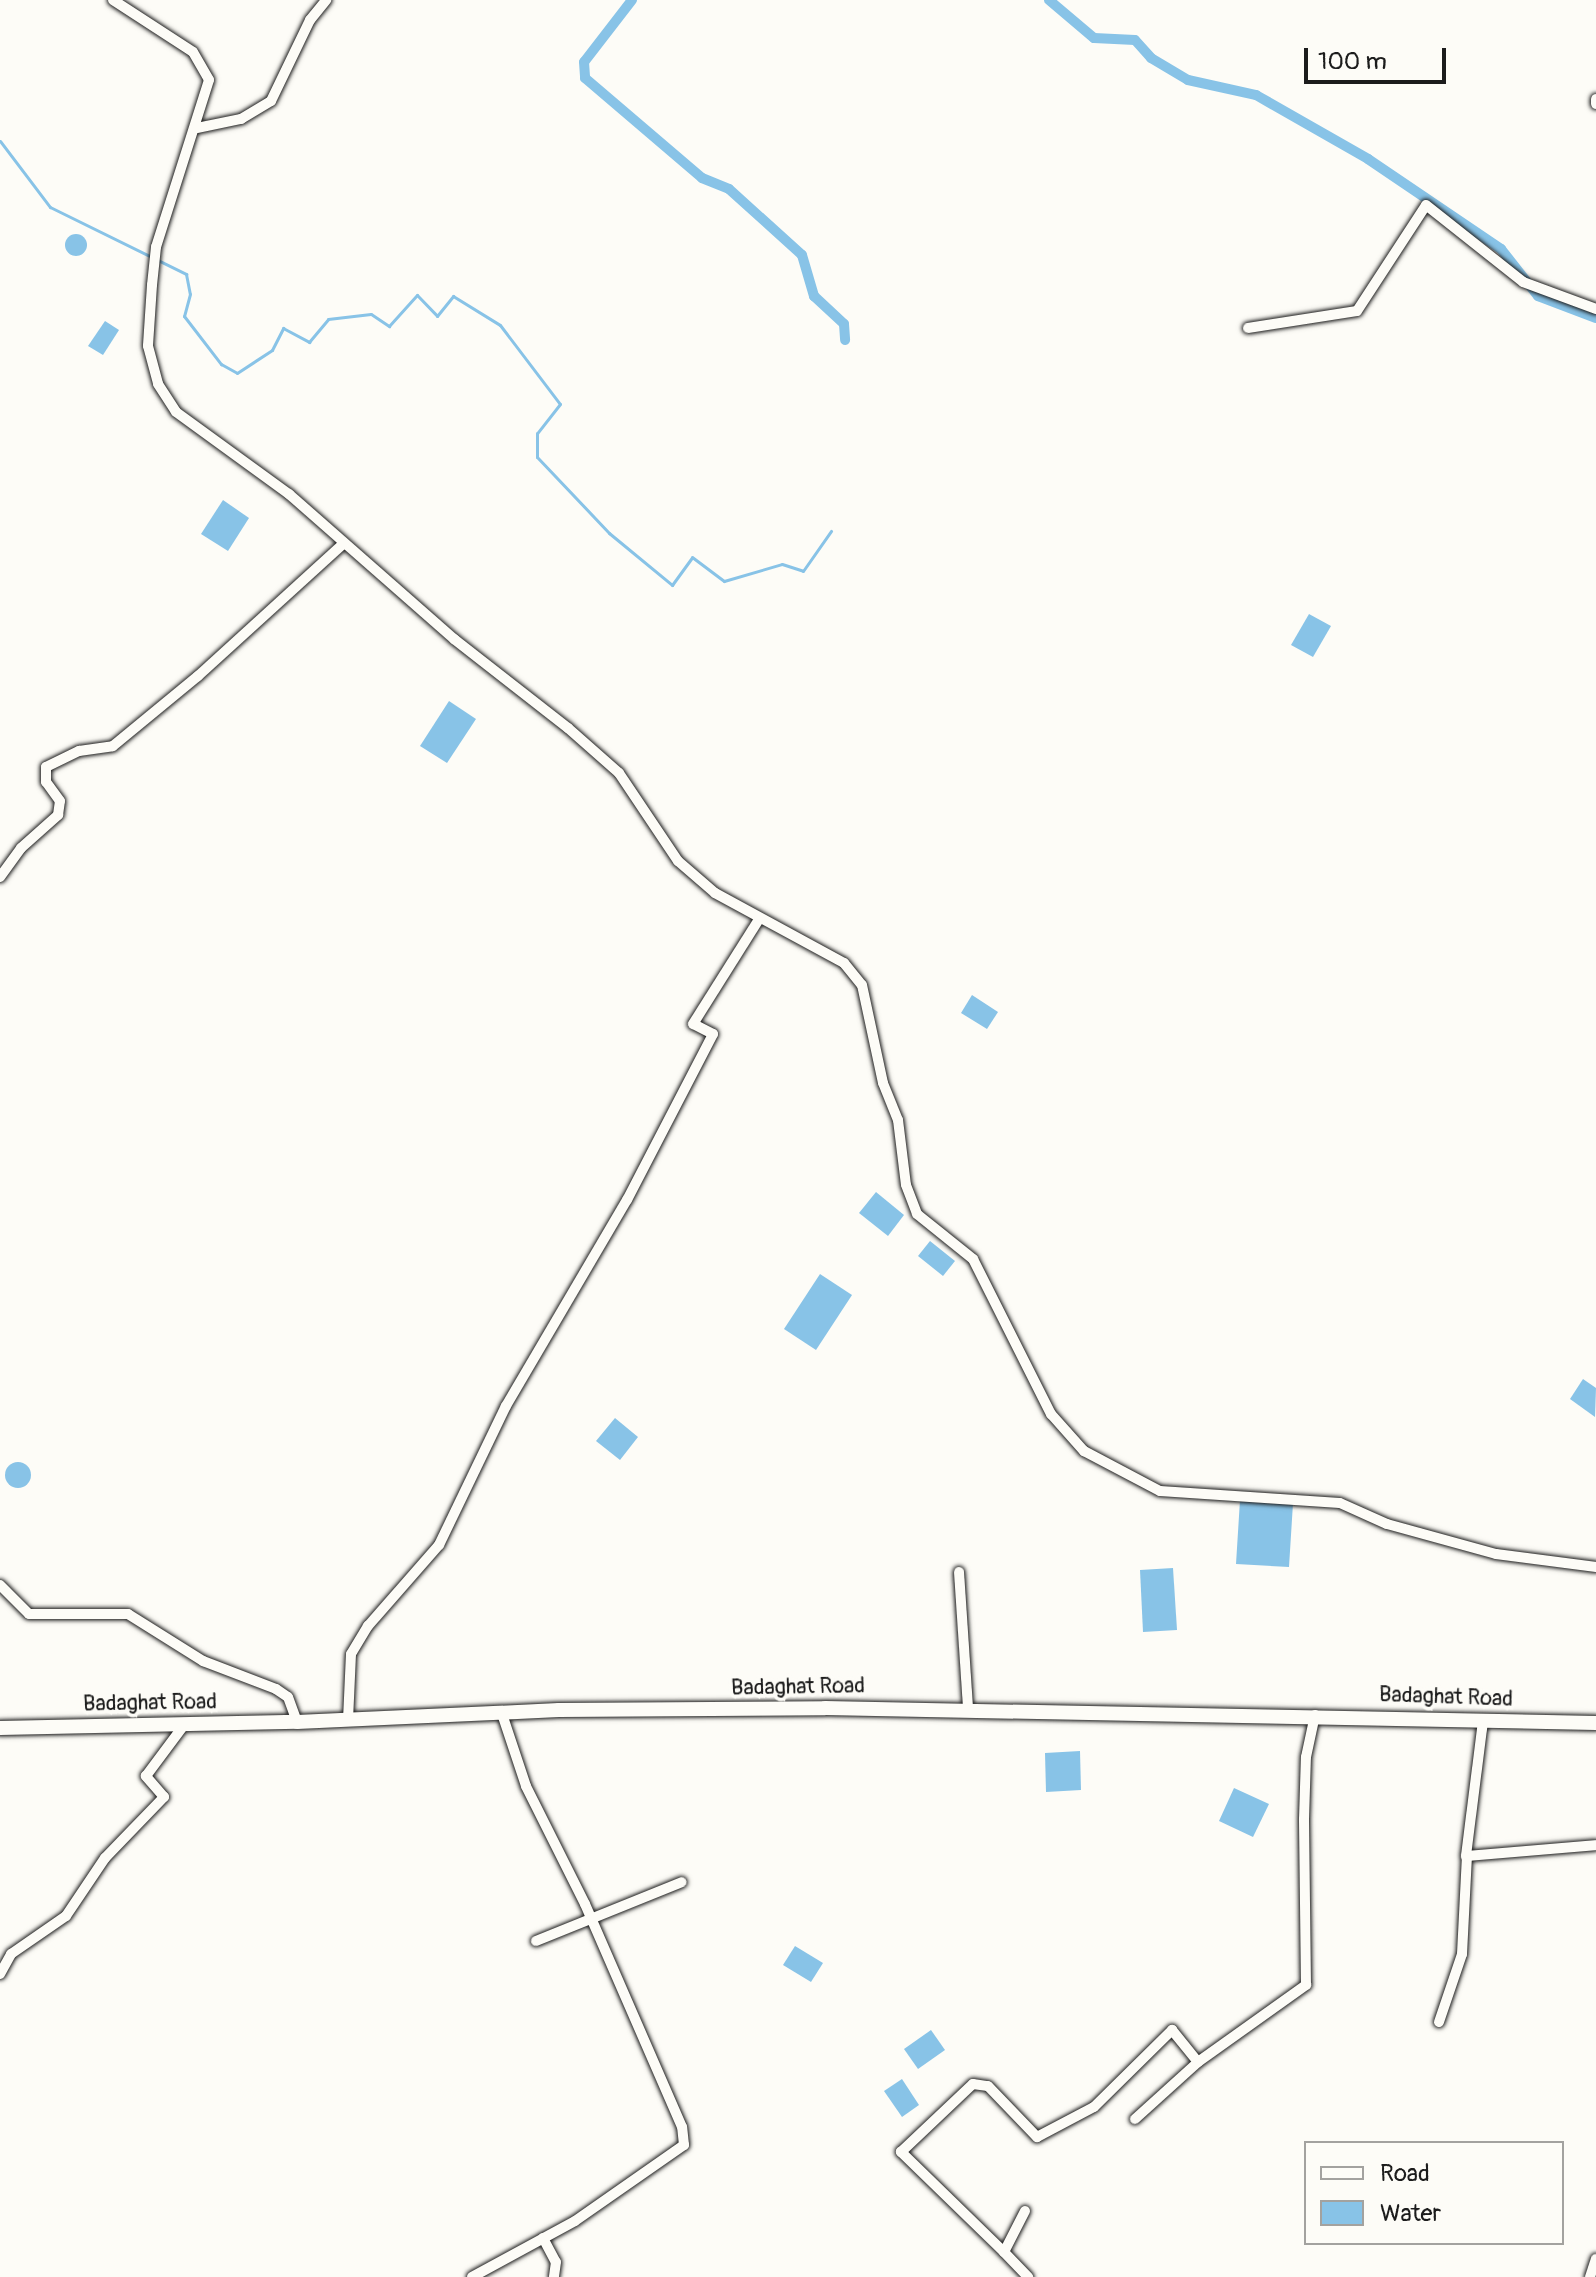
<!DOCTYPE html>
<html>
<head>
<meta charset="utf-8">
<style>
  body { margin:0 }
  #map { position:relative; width:1596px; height:2277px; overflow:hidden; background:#fdfcf7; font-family:Pangolin,sans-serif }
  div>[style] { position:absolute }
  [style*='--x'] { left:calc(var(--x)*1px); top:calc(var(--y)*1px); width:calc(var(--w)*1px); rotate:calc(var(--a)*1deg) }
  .water>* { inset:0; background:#88c3e7 }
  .round { border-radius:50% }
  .stream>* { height:3px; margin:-1.5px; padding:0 1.5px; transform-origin:1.5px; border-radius:1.5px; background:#88c3e7 }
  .canal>* { height:10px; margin:-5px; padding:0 5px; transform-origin:5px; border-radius:5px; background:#88c3e7 }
  .roads { filter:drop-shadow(0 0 2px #1c1c1c) drop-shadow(0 0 2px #1c1c1c) }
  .minor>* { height:10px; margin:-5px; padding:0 5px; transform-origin:5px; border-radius:5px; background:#fdfcf7 }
  .secondary>* { height:14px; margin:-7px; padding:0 7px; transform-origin:7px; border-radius:7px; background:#fdfcf7 }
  span { translate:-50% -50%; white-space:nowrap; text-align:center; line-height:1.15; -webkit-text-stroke:7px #fdfcf7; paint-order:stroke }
  .street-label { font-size:22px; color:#1c1c1c }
  .legend { position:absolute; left:1304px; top:2141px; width:260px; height:104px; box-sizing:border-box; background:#fdfcf7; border:2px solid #a3a29f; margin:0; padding:10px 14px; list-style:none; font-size:24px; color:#1c1c1c }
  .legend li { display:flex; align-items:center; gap:16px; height:40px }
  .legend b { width:40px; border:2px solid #a3a29f }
  .scale { position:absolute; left:1304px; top:48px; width:142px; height:36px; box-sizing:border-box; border:4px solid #1c1c1c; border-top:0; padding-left:10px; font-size:24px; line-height:28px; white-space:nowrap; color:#1c1c1c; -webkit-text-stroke:6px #fdfcf7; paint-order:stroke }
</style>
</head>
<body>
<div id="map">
  <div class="water">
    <i class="round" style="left:65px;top:234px;width:22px;height:22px"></i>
    <i style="clip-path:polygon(105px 321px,119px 330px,103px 355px,88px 346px)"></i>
    <i style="clip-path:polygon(223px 500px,249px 518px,228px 551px,201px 534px)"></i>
    <i style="clip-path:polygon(1309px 614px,1331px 626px,1313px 657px,1291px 645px)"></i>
    <i style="clip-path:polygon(449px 701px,476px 719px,447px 763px,420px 746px)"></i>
    <i style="clip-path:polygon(972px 995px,998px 1012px,987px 1029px,961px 1013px)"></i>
    <i style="clip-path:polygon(876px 1192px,904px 1215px,888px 1236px,859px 1213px)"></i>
    <i style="clip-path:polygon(930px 1241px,955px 1261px,943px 1276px,918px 1256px)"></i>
    <i style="clip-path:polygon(820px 1274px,852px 1295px,816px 1350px,784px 1329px)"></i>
    <i style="clip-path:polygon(1583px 1379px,1596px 1388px,1595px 1417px,1570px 1399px)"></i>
    <i style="clip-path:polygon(615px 1418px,638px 1437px,620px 1460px,596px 1441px)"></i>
    <i class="round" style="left:5px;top:1462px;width:26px;height:26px"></i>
    <i style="clip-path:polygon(1240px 1500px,1293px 1503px,1289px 1567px,1236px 1564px)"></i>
    <i style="clip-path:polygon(1173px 1568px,1177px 1630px,1143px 1632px,1140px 1570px)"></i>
    <i style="clip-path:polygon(1080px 1751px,1081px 1790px,1046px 1792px,1045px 1753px)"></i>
    <i style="clip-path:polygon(1234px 1788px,1269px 1804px,1253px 1837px,1219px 1821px)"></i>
    <i style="clip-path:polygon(795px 1946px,823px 1963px,811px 1982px,783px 1965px)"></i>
    <i style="clip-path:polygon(931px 2030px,945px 2050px,918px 2069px,904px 2049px)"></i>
    <i style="clip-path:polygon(902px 2079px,919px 2105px,902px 2117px,884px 2091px)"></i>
  </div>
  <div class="stream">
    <i style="--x:0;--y:141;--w:83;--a:52.9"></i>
    <i style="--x:50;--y:207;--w:152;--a:26.2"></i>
    <i style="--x:186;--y:274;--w:20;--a:79"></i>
    <i style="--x:190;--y:294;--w:23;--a:105"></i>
    <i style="--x:184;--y:316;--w:61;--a:52.4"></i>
    <i style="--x:221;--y:364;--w:18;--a:29"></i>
    <i style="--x:237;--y:373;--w:42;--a:-33.3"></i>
    <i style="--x:272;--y:350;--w:25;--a:-63"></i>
    <i style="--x:283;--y:328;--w:30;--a:28"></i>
    <i style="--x:309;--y:342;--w:30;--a:-50"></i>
    <i style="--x:328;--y:319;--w:43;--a:-6.6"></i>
    <i style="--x:371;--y:314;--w:22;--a:34"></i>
    <i style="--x:389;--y:326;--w:42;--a:-47.9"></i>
    <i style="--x:417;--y:295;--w:29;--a:46"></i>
    <i style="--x:437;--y:316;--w:26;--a:-51"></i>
    <i style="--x:453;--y:296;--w:55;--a:31.7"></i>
    <i style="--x:500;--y:325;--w:99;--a:52.8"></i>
    <i style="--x:560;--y:404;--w:37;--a:128"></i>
    <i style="--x:537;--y:433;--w:24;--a:90"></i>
    <i style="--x:537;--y:457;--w:105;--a:46.5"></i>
    <i style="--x:609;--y:533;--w:82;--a:39.5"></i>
    <i style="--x:672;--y:585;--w:34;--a:-54"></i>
    <i style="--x:692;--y:557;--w:40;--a:37"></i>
    <i style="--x:724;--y:581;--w:60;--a:-16.3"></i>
    <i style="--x:782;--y:564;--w:22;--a:18"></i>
    <i style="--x:803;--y:571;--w:49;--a:-55"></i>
  </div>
  <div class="canal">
    <i style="--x:632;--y:0;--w:78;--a:127.7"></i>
    <i style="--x:584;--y:62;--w:16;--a:86"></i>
    <i style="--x:585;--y:78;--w:154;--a:40.5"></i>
    <i style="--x:702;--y:178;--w:29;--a:22"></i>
    <i style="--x:729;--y:189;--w:98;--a:42.1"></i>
    <i style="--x:802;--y:255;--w:43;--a:73.7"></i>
    <i style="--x:814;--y:296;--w:41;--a:43"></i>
    <i style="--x:844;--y:324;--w:16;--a:86"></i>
    <i style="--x:1049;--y:0;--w:59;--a:40.2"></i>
    <i style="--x:1094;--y:38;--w:41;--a:2.8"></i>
    <i style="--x:1135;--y:40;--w:24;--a:48"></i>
    <i style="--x:1151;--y:58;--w:43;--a:30.7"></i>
    <i style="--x:1188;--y:80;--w:70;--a:12.4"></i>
    <i style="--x:1256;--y:95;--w:129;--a:29.7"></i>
    <i style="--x:1368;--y:159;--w:161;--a:34.1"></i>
    <i style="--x:1501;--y:249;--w:60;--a:51.8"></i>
    <i style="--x:1538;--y:296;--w:62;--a:20.8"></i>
  </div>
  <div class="roads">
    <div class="minor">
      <i style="--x:113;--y:0;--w:95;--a:33"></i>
      <i style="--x:193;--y:52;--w:32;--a:60"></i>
      <i style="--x:209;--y:80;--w:175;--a:107.6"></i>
      <i style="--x:156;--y:247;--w:38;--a:96"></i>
      <i style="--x:152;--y:285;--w:61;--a:93.8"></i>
      <i style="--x:148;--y:346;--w:39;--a:75"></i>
      <i style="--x:158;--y:384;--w:33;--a:57"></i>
      <i style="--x:176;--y:412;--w:140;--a:36"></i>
      <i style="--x:289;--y:494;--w:220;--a:41.3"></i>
      <i style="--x:454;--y:639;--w:145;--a:38"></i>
      <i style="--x:568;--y:728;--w:68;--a:41.4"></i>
      <i style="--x:619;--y:773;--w:106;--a:56.2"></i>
      <i style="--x:678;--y:861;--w:49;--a:40.9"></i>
      <i style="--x:715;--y:893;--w:147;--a:28.5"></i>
      <i style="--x:844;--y:963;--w:28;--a:51"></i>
      <i style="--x:862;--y:985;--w:100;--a:77.9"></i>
      <i style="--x:883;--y:1083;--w:40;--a:68"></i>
      <i style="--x:898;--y:1120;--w:65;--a:83"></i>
      <i style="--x:906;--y:1185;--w:31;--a:69"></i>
      <i style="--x:917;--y:1214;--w:72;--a:38.8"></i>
      <i style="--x:973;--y:1259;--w:174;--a:63.3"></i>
      <i style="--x:1051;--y:1414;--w:50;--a:48.3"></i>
      <i style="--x:1084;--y:1451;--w:86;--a:27.8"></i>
      <i style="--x:1160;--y:1491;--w:180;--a:3.8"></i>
      <i style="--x:1340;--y:1503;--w:51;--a:24.1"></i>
      <i style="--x:1387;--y:1524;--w:113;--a:15.4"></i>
      <i style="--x:1496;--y:1554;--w:101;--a:7.4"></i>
      <i style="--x:1596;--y:99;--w:5;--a:90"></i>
      <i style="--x:197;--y:128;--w:45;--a:-11.6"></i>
      <i style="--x:241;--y:119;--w:35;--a:-31"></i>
      <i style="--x:271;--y:101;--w:90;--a:-64.3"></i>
      <i style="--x:310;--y:20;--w:26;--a:-51"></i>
      <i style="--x:1248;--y:328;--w:110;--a:-8.9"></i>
      <i style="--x:1357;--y:311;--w:126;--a:-56.9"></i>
      <i style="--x:1426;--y:205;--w:124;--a:38.4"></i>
      <i style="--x:1523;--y:282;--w:78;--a:20.3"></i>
      <i style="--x:0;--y:877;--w:36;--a:-54"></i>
      <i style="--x:21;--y:848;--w:50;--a:-41.7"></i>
      <i style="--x:58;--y:815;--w:14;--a:-82"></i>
      <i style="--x:60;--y:801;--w:24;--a:-126"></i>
      <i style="--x:46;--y:782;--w:15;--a:-90"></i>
      <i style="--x:46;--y:767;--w:37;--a:-26"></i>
      <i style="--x:79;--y:751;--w:34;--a:-8"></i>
      <i style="--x:113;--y:746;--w:110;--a:-39.5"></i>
      <i style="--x:198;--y:676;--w:197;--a:-42.3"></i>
      <i style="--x:959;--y:1572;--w:136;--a:86.2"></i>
      <i style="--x:0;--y:1585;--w:41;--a:45"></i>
      <i style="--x:29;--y:1614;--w:99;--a:0"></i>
      <i style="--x:128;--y:1614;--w:89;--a:32.1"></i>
      <i style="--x:203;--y:1661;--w:78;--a:21"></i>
      <i style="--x:276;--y:1689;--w:14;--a:34"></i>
      <i style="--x:288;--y:1697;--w:27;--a:70"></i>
      <i style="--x:348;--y:1720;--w:66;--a:-87.4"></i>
      <i style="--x:351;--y:1654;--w:33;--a:-59"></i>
      <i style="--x:368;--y:1626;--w:108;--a:-48.8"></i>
      <i style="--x:439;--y:1545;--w:154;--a:-64.3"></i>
      <i style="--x:506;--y:1406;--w:239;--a:-59.6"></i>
      <i style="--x:627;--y:1200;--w:187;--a:-62.6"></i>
      <i style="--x:713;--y:1034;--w:22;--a:-153"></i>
      <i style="--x:693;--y:1024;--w:124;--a:-57.8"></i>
      <i style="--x:1483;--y:1721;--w:136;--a:97.2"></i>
      <i style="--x:1466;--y:1856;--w:130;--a:-4.8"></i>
      <i style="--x:536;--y:1941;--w:157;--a:-22"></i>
      <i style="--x:0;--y:1974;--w:23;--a:-61"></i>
      <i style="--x:11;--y:1954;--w:67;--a:-34.6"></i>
      <i style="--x:66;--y:1916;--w:70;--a:-56.1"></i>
      <i style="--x:105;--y:1858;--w:85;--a:-46"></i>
      <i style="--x:164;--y:1797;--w:28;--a:-131"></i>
      <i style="--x:146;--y:1776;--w:64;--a:-53.3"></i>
      <i style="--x:1439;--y:2022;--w:72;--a:-71.3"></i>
      <i style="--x:1462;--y:1954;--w:100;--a:-87.1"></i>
      <i style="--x:1135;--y:2119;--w:85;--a:-42.1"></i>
      <i style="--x:1198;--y:2062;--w:133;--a:-35.5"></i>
      <i style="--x:1306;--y:1985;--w:166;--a:-90.7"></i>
      <i style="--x:1304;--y:1819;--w:62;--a:-88.2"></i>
      <i style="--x:1306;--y:1757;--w:43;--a:-77.9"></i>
      <i style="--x:1025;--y:2211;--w:46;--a:117.1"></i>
      <i style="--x:1004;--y:2252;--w:35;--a:46"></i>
      <i style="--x:543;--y:2238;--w:27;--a:62"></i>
      <i style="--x:556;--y:2262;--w:15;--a:98"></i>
      <i style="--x:1004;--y:2252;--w:144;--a:-135.8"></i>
      <i style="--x:901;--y:2152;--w:99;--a:-43.4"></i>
      <i style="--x:973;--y:2084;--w:15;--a:8"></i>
      <i style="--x:988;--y:2086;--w:71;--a:46.1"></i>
      <i style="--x:1037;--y:2137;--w:64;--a:-27.8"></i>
      <i style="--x:1094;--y:2107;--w:110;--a:-44.6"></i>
      <i style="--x:1172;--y:2030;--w:41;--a:50.9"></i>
      <i style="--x:472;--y:2277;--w:117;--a:-28.5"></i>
      <i style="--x:575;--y:2221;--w:133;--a:-34.9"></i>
      <i style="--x:684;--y:2145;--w:18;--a:-96"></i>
      <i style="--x:682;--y:2127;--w:243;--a:-113.5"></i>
      <i style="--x:585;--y:1904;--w:132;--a:-116.6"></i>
      <i style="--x:526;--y:1786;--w:79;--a:-108.4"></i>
      <i style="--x:1590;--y:2277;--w:19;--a:-72"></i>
    </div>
    <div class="secondary">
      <i style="--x:0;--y:1728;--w:297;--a:-1.2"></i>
      <i style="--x:297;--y:1722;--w:262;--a:-2.6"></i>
      <i style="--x:559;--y:1710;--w:266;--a:-0.4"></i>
      <i style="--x:825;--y:1708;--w:771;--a:1.11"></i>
    </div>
  </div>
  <div class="street-label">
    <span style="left:798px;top:1687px;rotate:-1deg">Badaghat Road</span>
    <span style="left:1446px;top:1697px;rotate:2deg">Badaghat Road</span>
    <span style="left:150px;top:1703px;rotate:-1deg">Badaghat Road</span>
  </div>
  <ul class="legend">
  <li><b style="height:10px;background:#fdfcf7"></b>Road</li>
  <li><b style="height:22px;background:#88c3e7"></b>Water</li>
  </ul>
  <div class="scale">100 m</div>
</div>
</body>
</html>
